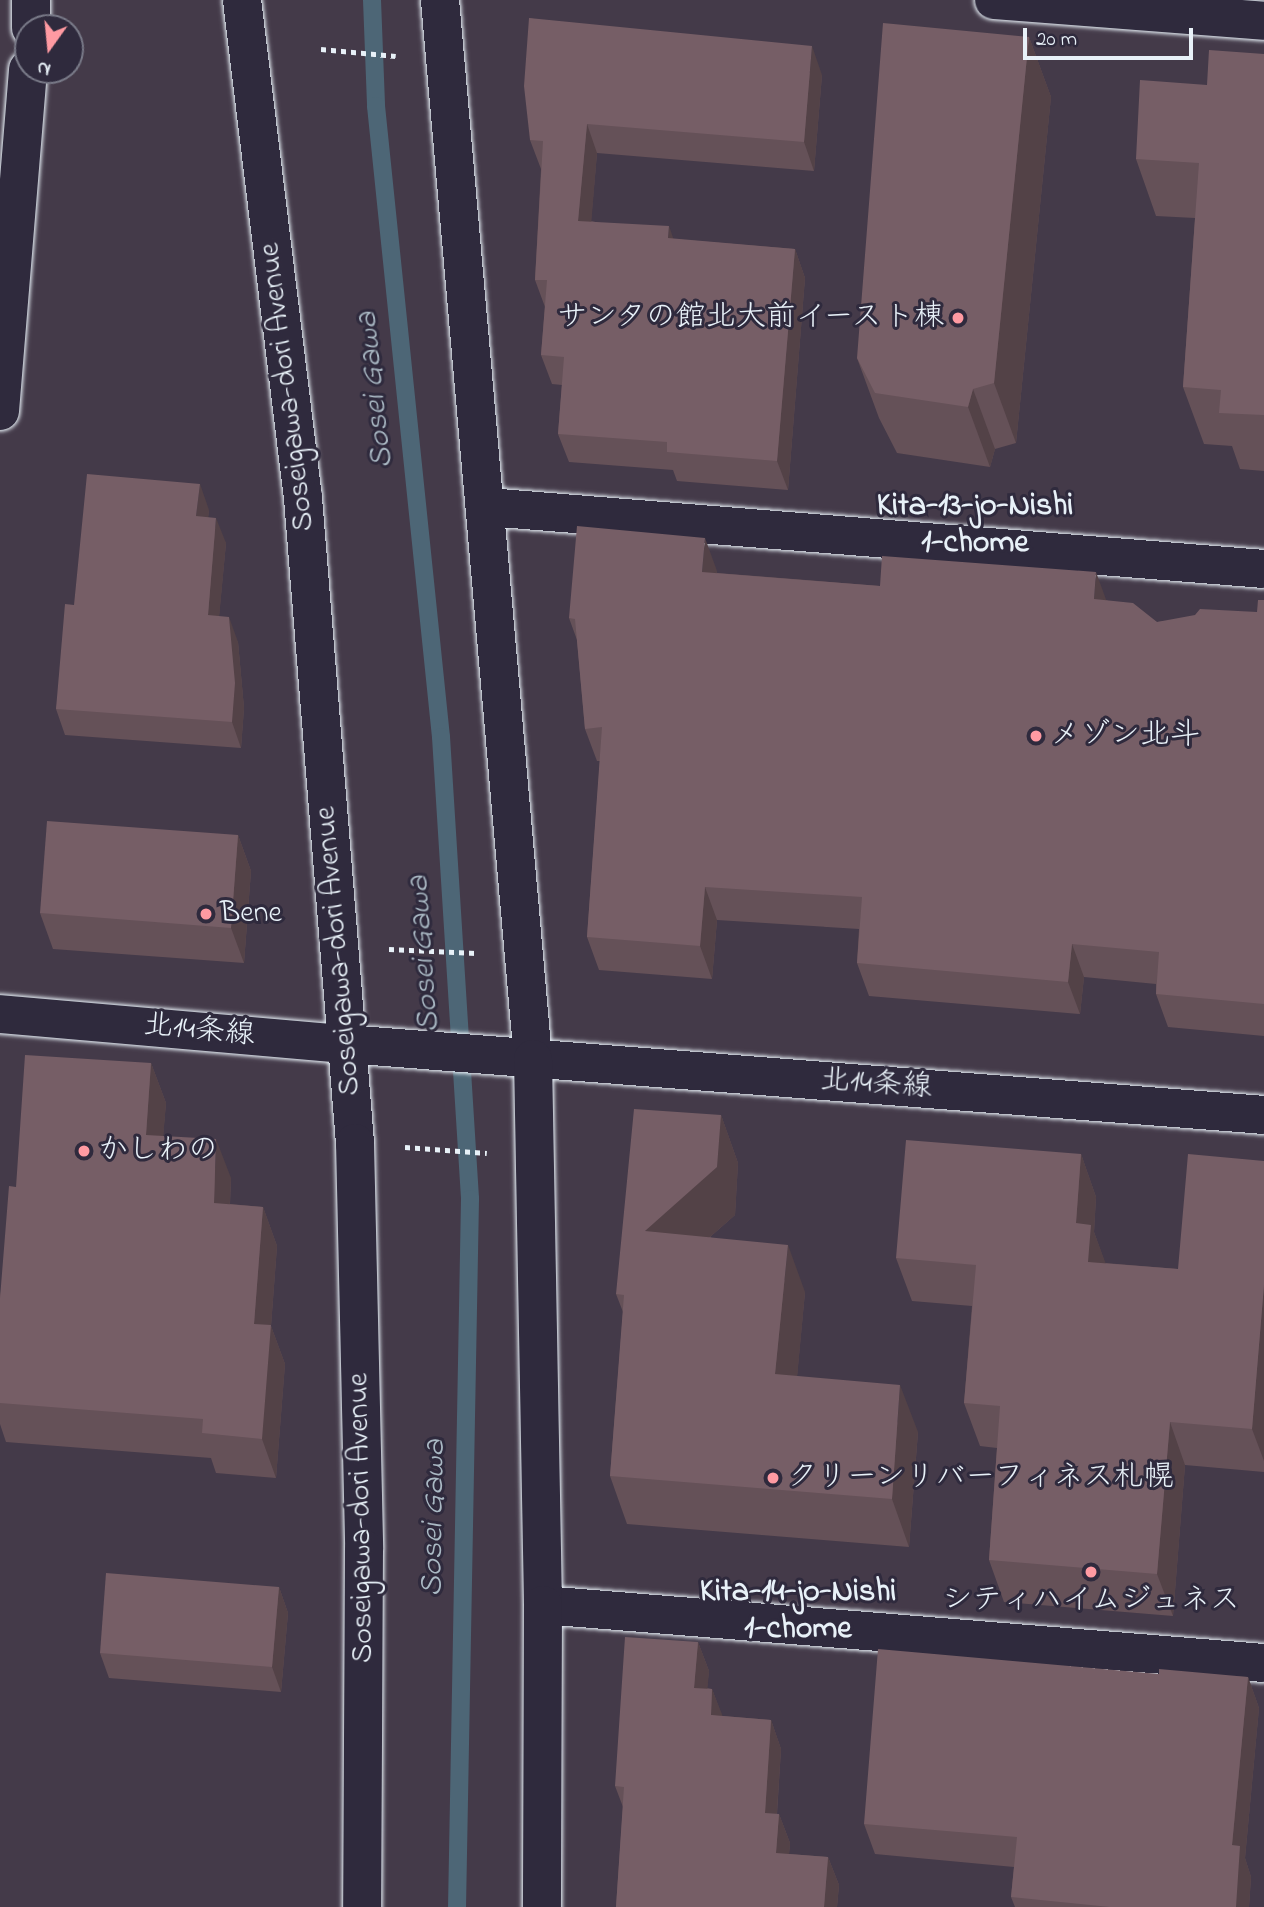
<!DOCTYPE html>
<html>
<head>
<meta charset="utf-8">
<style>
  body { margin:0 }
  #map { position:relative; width:1264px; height:1907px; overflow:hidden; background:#443a49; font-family:"Indie Flower","Klee One",sans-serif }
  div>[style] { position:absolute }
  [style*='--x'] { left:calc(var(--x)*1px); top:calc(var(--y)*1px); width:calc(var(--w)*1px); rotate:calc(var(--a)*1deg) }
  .stream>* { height:18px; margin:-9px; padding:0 9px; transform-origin:9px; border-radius:9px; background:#4d6676 }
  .path>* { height:4.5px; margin-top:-2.25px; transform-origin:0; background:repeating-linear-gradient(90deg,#e8f1f8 0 5px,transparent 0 10px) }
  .roads { filter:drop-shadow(0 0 2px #e8f1f8) drop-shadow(0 0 2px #e8f1f8) }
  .street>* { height:38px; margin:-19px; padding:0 19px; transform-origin:19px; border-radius:19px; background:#2f2a3d }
  .secondary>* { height:38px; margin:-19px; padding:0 19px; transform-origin:19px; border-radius:19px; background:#2f2a3d }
  .highway>* { height:38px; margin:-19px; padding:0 19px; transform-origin:19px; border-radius:19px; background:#2f2a3d }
  .wall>* { inset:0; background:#655158 }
  .shaded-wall>* { inset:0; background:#534247 }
  .building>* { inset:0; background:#765e66 }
  .dots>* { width:19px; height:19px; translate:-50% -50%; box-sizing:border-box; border:4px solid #2f2a3d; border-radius:50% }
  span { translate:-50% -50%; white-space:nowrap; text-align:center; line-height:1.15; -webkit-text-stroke:6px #2f2a3d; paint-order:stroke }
  .poi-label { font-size:30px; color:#e8f1f8 }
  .right { translate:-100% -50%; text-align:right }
  .left { translate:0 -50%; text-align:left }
  .street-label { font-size:30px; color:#e8f1f8 }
  .water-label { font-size:32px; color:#aab9c4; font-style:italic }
  .neighbourhood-label { font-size:32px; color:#e8f1f8; font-weight:700 }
  .north { position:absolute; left:14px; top:14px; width:70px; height:70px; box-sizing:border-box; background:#2f2a3d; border:2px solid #797a88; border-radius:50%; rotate:195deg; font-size:19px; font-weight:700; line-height:28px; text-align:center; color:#e8f1f8 }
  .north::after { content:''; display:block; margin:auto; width:24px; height:32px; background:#ff9aa2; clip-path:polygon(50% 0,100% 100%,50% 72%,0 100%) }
  .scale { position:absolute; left:1023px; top:28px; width:170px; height:32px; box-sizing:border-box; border:4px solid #e8f1f8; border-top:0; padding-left:9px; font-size:21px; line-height:24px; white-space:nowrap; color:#e8f1f8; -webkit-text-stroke:5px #2f2a3d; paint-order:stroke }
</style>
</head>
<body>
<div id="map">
  <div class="stream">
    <i style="--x:372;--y:0;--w:106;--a:87.8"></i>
    <i style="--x:376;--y:106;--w:634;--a:84.12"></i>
    <i style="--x:441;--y:737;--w:463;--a:86.4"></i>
    <i style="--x:470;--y:1199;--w:708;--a:91.05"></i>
  </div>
  <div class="path">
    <i style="--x:321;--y:49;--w:75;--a:5.3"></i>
    <i style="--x:389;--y:949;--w:87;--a:2.6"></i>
    <i style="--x:405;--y:1147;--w:82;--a:4.2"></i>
  </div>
  <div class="roads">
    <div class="street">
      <i style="--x:487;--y:507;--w:779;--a:4.56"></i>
      <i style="--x:0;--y:1014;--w:347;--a:5"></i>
      <i style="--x:543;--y:1605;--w:723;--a:4.6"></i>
    </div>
    <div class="secondary">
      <i style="--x:31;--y:0;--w:28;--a:90"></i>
      <i style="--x:994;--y:0;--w:271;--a:4.4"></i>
      <i style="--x:0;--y:411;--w:343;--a:-85.3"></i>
      <i style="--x:346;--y:1044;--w:921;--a:4.42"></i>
    </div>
    <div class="highway">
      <i style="--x:242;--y:0;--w:502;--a:83.02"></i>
      <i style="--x:303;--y:498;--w:647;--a:85.39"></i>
      <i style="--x:355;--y:1143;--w:406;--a:88.7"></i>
      <i style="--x:364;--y:1549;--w:358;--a:90.3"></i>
      <i style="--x:440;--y:0;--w:1063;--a:84.98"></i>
      <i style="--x:533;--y:1059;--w:546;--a:88.95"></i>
      <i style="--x:543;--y:1605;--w:302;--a:90.2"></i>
    </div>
  </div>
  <div class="wall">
    <i style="clip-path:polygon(529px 18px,822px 75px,814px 171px,597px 153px,591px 221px,673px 239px,795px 249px,805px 278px,788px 490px,677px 481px,673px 470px,569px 462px,558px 434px,562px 385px,552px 384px,541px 355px,545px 307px,535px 280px,541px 169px,530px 140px)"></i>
    <i style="clip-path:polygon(1029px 37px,1051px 97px,1016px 443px,995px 449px,990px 467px,897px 453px,879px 418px,857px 358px)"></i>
    <i style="clip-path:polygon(1264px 54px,1264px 471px,1240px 469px,1232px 446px,1204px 444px,1183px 387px,1195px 218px,1156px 216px,1136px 159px,1207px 85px)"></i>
    <i style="clip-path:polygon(209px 510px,208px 517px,226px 543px,219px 616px,238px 642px,244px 708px,241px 748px,65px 735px,56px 709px,74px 605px)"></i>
    <i style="clip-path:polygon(717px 571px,717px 573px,880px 586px,1106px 600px,1157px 622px,1257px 612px,1264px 600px,1264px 1036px,1168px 1027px,1156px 994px,1156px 984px,1084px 977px,1080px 1014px,869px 996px,857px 963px,859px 929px,717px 920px,712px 979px,599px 970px,587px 937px,600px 761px,597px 761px,585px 729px,577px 640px,569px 618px)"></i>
    <i style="clip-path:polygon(238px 835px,251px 871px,244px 963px,53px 949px,40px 913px)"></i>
    <i style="clip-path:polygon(151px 1063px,166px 1103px,163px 1136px,231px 1178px,230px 1204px,263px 1207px,277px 1246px,271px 1326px,285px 1364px,276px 1478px,216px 1473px,211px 1458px,6px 1442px,0 1424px,0 1298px,16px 1187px)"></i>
    <i style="clip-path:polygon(721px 1115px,738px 1163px,735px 1215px,710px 1237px,805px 1292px,797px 1376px,918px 1432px,909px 1547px,627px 1524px,610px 1476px,623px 1312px,616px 1294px)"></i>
    <i style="clip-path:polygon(1081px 1154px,1096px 1197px,1094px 1232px,1105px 1263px,1178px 1269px,1264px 1161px,1264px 1472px,1185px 1465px,1173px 1616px,1004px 1602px,989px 1560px,997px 1448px,980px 1446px,964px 1403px,972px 1306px,912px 1301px,896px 1258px)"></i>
    <i style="clip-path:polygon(279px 1587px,288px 1613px,281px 1692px,109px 1678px,100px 1653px)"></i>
    <i style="clip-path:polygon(698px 1642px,709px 1671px,707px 1688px,712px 1689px,722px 1716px,771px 1720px,781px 1749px,777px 1814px,779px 1814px,790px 1843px,789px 1854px,828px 1857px,839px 1885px,837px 1907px,616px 1907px,623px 1807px,615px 1786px)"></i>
    <i style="clip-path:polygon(1159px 1674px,1248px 1677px,1259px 1708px,1245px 1858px,1251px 1877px,1249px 1907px,1015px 1907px,1011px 1897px,1014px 1867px,875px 1854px,864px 1824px)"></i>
  </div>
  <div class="shaded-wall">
    <i style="clip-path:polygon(1029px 37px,1051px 97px,1016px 443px,994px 383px)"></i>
    <i style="clip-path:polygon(812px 46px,822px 75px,814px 171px,804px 142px)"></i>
    <i style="clip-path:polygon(587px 124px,597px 153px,589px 250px,578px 221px)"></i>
    <i style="clip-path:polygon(669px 226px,679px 255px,668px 238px)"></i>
    <i style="clip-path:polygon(795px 249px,805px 278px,788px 490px,777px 461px)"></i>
    <i style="clip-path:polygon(973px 389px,995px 449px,990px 467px,968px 407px)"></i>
    <i style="clip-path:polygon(200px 484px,209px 510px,206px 541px,196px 516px)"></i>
    <i style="clip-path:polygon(216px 518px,226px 543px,217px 640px,208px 615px)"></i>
    <i style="clip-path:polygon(705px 538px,717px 571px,714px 605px,702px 572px)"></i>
    <i style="clip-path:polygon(1096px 572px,1108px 605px,1094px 599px)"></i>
    <i style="clip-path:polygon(229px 617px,238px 642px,244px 708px,241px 748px,232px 722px)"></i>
    <i style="clip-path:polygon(238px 835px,251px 871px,244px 963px,231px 928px)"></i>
    <i style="clip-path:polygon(705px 887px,717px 920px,712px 979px,700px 946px)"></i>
    <i style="clip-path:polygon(1072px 944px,1084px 977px,1080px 1014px,1068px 982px)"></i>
    <i style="clip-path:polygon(151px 1063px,166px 1103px,160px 1175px,146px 1135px)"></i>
    <i style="clip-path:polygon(721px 1115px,738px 1163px,735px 1215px,662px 1279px,645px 1231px)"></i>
    <i style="clip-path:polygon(216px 1139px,231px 1178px,228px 1242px,214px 1203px)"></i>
    <i style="clip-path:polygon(1081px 1154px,1096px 1197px,1094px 1232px,1107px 1267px,1088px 1262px,1076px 1223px)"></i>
    <i style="clip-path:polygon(263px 1207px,277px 1246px,271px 1326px,285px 1364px,276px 1478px,262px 1439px,254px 1324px)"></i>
    <i style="clip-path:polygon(788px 1245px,805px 1292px,793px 1422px,775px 1374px)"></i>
    <i style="clip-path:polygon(1264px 1285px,1264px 1461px,1252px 1429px)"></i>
    <i style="clip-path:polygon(900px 1385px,918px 1432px,909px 1547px,892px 1499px)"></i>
    <i style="clip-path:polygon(1170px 1422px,1185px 1465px,1173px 1616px,1157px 1574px)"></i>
    <i style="clip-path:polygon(279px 1587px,288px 1613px,281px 1692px,272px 1667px)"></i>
    <i style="clip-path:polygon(698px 1642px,709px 1671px,705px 1717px,694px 1688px)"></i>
    <i style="clip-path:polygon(1248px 1677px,1259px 1708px,1245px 1858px,1251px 1877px,1249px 1907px,1236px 1907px,1232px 1845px)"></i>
    <i style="clip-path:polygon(712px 1689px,723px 1717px,711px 1715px)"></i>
    <i style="clip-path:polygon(771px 1720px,781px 1749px,775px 1842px,765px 1813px)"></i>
    <i style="clip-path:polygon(779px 1814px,790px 1843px,787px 1882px,776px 1853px)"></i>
    <i style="clip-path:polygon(828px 1857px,839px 1885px,837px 1907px,824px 1907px)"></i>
  </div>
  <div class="building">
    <i style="clip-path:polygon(529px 18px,812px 46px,804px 142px,587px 124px,578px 221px,669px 226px,668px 238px,795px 249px,777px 461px,667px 452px,667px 442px,558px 434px,564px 357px,541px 355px,547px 280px,535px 280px,543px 141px,530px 140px,524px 86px)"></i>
    <i style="clip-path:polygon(883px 23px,1029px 37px,994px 383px,973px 389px,968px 407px,875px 393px,857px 358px)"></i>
    <i style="clip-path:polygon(1209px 50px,1264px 54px,1264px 415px,1219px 413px,1221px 390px,1183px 387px,1199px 163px,1136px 159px,1140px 80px,1207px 85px)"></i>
    <i style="clip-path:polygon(87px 474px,200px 484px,196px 516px,216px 518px,208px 615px,229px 617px,235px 683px,232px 722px,56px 709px,65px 604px,74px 605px)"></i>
    <i style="clip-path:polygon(577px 526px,705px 538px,702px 572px,880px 586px,882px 556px,1096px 572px,1094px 599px,1133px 603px,1157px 622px,1195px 615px,1200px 609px,1257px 612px,1258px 600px,1264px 600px,1264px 1004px,1156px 994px,1159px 952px,1072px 944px,1068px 982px,857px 963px,862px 897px,705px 887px,700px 946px,587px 937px,602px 727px,585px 729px,575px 619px,569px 618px)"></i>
    <i style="clip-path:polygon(47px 821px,238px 835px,231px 928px,40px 913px)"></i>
    <i style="clip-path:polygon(25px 1055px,151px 1063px,146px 1135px,216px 1139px,214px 1203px,263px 1207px,254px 1324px,271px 1325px,262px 1439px,202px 1433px,203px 1419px,0 1403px,0 1298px,9px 1186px,16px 1187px)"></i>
    <i style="clip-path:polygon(634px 1109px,721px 1115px,717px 1167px,645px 1231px,788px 1245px,775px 1374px,900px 1385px,892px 1499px,610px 1476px,624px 1295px,616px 1294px)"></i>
    <i style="clip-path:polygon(906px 1140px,1081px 1154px,1076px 1223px,1091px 1225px,1088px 1262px,1178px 1269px,1188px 1154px,1264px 1161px,1264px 1285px,1252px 1429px,1170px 1422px,1157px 1574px,989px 1560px,1000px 1406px,964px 1403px,976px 1265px,896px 1258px)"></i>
    <i style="clip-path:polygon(106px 1573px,279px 1587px,272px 1667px,100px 1653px)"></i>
    <i style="clip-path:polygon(625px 1637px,698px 1642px,694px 1688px,712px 1689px,711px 1715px,771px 1720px,765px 1813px,779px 1814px,776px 1853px,828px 1857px,824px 1907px,616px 1907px,624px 1787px,615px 1786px)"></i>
    <i style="clip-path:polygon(878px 1649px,1159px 1674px,1159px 1669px,1248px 1677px,1232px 1845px,1240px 1846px,1236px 1907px,1110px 1907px,1011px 1897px,1017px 1837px,864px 1824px)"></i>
  </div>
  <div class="dots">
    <i style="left:958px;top:318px;background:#ff9aa2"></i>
    <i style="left:1036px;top:736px;background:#ff9aa2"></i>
    <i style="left:206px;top:914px;background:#ff9aa2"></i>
    <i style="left:84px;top:1151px;background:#ff9aa2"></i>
    <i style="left:773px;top:1478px;background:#ff9aa2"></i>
    <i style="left:1091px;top:1572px;background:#ff9aa2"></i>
  </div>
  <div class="poi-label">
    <span class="right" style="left:944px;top:318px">サンタの館北大前イースト棟</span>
    <span class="left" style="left:1050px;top:736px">メゾン北斗</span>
    <span class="left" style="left:220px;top:914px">Bene</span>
    <span class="left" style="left:98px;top:1151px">かしわの</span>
    <span class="left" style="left:787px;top:1478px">クリーンリバーフィネス札幌</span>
    <span style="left:1091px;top:1601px">シティハイムジュネス</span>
  </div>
  <div class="street-label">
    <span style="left:288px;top:387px;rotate:-97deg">Soseigawa-dori Avenue</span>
    <span style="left:339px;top:951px;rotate:-95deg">Soseigawa-dori Avenue</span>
    <span style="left:199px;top:1031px;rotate:5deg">北14条線</span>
    <span style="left:876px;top:1085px;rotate:4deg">北14条線</span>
    <span style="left:362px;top:1518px;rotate:-91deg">Soseigawa-dori Avenue</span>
  </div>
  <div class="water-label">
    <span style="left:376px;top:390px;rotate:-96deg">Sosei Gawa</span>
    <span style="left:425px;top:954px;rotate:-94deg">Sosei Gawa</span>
    <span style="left:435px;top:1518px;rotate:-89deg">Sosei Gawa</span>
  </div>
  <div class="neighbourhood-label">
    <span style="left:975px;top:526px">Kita-13-jo-Nishi<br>1-chome</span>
    <span style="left:798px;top:1612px">Kita-14-jo-Nishi<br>1-chome</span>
  </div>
  <div class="north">N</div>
  <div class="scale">20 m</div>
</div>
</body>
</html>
